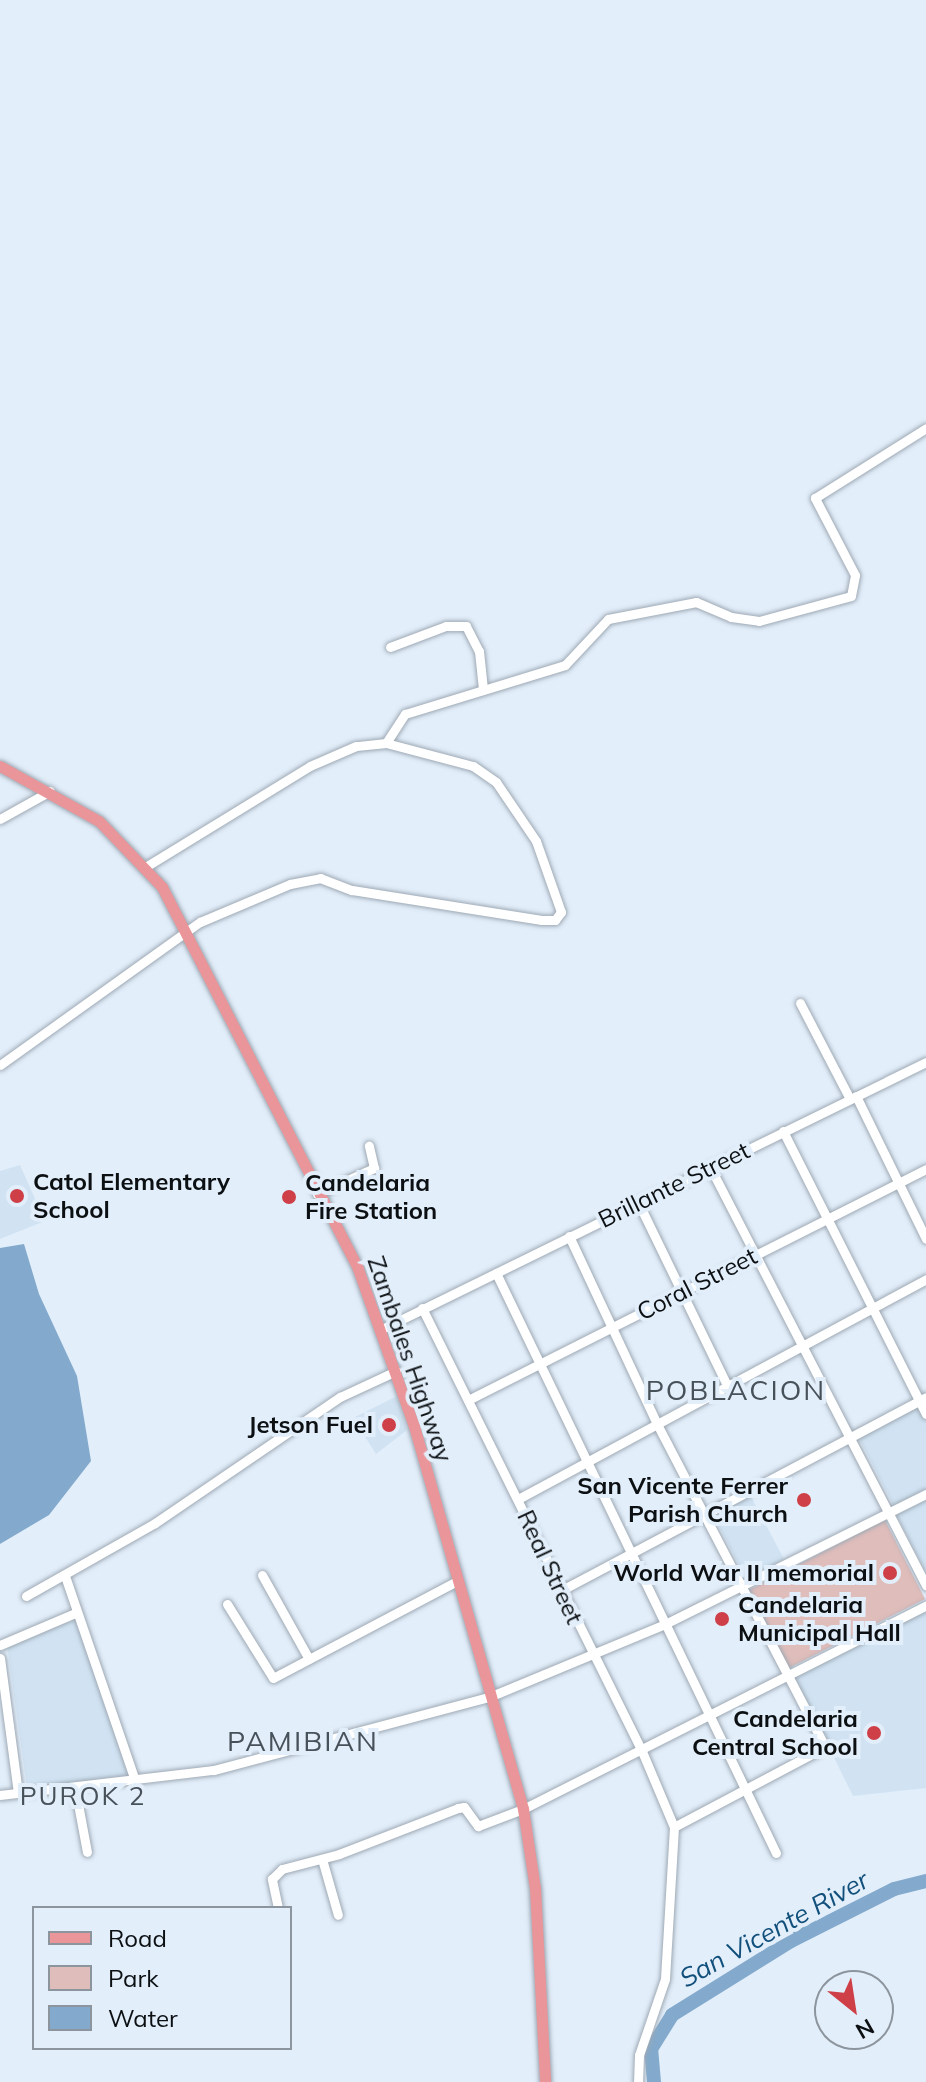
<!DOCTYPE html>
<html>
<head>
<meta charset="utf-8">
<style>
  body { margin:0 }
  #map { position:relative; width:926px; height:2082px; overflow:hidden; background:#e2eefa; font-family:Mulish,sans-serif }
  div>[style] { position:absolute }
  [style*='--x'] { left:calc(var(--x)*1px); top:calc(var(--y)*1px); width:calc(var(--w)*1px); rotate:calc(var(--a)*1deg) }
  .built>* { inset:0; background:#d1e3f3 }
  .green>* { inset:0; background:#dfbdbb }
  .water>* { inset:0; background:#83aacc }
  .river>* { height:14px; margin:-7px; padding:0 7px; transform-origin:7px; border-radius:7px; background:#83aacc }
  .roads { filter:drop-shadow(0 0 2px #9ea9b4) drop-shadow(0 0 2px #9ea9b4) }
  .minor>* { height:9px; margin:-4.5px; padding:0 4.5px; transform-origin:4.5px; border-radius:4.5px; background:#fff }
  .major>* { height:11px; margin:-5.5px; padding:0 5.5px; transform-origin:5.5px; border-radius:5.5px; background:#ea9599 }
  .dots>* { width:22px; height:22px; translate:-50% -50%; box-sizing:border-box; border:4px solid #e2eefa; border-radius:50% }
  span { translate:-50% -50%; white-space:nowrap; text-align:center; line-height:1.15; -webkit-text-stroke:8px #e2eefa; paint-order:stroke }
  .poi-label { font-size:24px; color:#0c1013; font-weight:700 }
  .left { translate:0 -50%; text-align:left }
  .right { translate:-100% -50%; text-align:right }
  .street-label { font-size:24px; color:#0c1013 }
  .neighbourhood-label { font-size:26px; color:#47515a; letter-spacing:2px }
  .water-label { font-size:26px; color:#12507c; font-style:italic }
  .quarter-label { font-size:28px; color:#47515a; letter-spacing:2px }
  .legend { position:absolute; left:32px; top:1906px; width:260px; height:144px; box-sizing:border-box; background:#e2eefa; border:2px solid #8c959e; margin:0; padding:10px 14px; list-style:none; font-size:24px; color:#0c1013 }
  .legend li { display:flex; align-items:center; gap:16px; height:40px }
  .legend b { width:40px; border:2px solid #8c959e }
  .north { position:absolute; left:814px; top:1970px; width:80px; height:80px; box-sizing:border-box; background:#e2eefa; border:2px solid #8c959e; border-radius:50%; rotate:150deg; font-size:22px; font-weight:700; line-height:32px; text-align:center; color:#0c1013 }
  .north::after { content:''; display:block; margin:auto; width:28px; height:36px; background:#ce3f47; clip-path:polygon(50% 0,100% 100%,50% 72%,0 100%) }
</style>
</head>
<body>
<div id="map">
  <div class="built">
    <i style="clip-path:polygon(20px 1165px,45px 1221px,0 1239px,0 1171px)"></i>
    <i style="clip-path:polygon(397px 1396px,407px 1430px,376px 1454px,353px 1418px)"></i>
    <i style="clip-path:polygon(921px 1404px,926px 1414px,926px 1490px,894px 1506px,858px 1436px)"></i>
    <i style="clip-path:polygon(750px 1495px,784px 1559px,746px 1578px,713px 1515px)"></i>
    <i style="clip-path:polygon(926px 1499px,926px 1572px,896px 1514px)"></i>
    <i style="clip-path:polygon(926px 1610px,926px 1788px,853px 1796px,794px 1677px)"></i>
    <i style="clip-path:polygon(75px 1620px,131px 1779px,27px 1788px,7px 1645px)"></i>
  </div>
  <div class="green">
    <i style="clip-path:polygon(885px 1520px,925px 1599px,789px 1668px,749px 1590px)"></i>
  </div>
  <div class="water">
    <i style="clip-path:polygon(24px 1244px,39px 1294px,77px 1376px,91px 1461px,49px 1515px,0 1544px,0 1248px)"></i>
  </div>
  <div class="river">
    <i style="--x:654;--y:2082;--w:33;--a:-95"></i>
    <i style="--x:651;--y:2049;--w:40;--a:-58"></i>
    <i style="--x:672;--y:2015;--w:140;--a:-31.9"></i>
    <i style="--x:791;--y:1941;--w:115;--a:-26.8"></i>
    <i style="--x:894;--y:1889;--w:33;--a:-14"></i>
  </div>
  <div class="roads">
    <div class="minor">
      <i style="--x:390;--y:647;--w:60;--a:-20.6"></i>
      <i style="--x:446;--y:626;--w:20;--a:0"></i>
      <i style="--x:466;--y:626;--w:28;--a:63"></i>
      <i style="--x:479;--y:651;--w:39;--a:84"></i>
      <i style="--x:386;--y:743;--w:35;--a:-57"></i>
      <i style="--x:405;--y:714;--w:167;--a:-17"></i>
      <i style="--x:565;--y:665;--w:63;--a:-46.9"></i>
      <i style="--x:608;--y:619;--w:90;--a:-10.9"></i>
      <i style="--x:696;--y:602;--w:38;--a:23"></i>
      <i style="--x:731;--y:617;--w:28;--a:8"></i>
      <i style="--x:759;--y:621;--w:95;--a:-15.2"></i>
      <i style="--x:851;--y:596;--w:21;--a:-79"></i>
      <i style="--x:855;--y:575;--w:87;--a:-117.5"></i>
      <i style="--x:815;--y:498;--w:131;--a:-32.2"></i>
      <i style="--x:0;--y:819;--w:57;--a:-29.2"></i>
      <i style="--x:800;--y:1003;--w:108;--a:62.5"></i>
      <i style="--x:0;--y:1065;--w:246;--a:-35.6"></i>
      <i style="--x:200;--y:922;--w:98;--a:-22.9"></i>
      <i style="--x:290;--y:884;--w:31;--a:-11"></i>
      <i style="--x:320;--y:878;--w:34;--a:21"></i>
      <i style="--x:352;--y:890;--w:192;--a:9"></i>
      <i style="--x:542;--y:920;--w:13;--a:0"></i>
      <i style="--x:555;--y:920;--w:10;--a:-53"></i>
      <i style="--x:561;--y:912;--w:75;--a:-109.4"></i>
      <i style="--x:536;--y:841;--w:71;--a:-124.1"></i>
      <i style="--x:496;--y:782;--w:28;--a:-145"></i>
      <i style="--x:473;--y:766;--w:90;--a:-165.2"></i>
      <i style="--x:386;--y:743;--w:30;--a:174"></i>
      <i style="--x:356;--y:746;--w:50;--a:156.5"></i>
      <i style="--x:310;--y:766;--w:191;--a:148.5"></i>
      <i style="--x:856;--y:1096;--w:159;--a:63.9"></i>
      <i style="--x:783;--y:1131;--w:317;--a:63.2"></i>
      <i style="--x:710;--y:1167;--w:471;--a:62.7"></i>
      <i style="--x:317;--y:1194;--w:63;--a:-24.5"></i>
      <i style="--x:374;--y:1168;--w:23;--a:-103"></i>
      <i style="--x:638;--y:1202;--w:203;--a:64.1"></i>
      <i style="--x:569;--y:1236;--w:208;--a:64.9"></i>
      <i style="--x:657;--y:1424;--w:364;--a:62.5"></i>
      <i style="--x:825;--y:1747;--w:171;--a:152.1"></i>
      <i style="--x:674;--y:1827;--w:152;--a:93.4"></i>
      <i style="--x:665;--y:1979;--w:80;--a:108.9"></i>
      <i style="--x:639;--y:2055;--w:27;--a:92"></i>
      <i style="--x:496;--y:1273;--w:644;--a:64.23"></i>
      <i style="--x:422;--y:1308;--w:492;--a:63.6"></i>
      <i style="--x:641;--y:1749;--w:85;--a:67.1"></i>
      <i style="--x:382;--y:1329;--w:606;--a:-26.14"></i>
      <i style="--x:468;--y:1400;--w:513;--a:-26.76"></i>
      <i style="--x:518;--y:1499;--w:464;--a:-28.3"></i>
      <i style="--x:262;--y:1575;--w:96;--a:60.8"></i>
      <i style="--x:65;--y:1576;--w:216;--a:71.1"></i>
      <i style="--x:560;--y:1591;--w:414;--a:-27.9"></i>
      <i style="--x:26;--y:1596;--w:148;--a:-29.5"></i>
      <i style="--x:155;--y:1523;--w:224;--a:-34.3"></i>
      <i style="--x:340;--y:1397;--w:62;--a:-24.9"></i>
      <i style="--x:227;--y:1604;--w:87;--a:58.1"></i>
      <i style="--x:273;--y:1678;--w:208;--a:-27.8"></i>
      <i style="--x:0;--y:1645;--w:82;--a:-23.1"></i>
      <i style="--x:0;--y:1658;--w:136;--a:82.4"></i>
      <i style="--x:75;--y:1788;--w:65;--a:79.4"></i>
      <i style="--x:0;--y:1795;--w:215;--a:-6.7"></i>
      <i style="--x:214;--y:1770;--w:285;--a:-14.9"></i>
      <i style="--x:489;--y:1697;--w:191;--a:-22.5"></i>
      <i style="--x:665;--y:1624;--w:292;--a:-26.5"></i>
      <i style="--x:322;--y:1859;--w:58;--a:74.1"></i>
      <i style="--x:278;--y:1908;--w:30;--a:-102"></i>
      <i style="--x:272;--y:1879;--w:14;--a:-45"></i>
      <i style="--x:282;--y:1869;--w:59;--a:-14.7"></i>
      <i style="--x:339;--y:1854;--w:128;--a:-21.1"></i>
      <i style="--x:458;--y:1808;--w:6;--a:-9"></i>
      <i style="--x:464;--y:1807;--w:24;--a:54"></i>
      <i style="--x:478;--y:1826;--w:48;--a:-20.7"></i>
      <i style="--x:523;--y:1809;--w:452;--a:-26.8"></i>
    </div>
    <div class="major">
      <i style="--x:0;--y:766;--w:113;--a:29.1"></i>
      <i style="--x:99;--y:821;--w:91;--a:46.3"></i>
      <i style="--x:162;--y:887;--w:429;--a:62.8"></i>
      <i style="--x:358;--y:1269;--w:167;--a:70.4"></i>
      <i style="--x:414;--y:1426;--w:398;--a:74.1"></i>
      <i style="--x:523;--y:1809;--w:80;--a:81.4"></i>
      <i style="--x:535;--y:1888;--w:194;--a:87"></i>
    </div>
  </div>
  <div class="dots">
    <i style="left:17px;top:1196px;background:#ce3f47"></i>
    <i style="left:289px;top:1197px;background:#ce3f47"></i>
    <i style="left:389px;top:1425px;background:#ce3f47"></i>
    <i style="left:804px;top:1500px;background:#ce3f47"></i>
    <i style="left:890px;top:1573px;background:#ce3f47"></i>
    <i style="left:722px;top:1619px;background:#ce3f47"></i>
    <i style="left:874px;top:1733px;background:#ce3f47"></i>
  </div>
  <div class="poi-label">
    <span class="left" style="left:33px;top:1196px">Catol Elementary<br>School</span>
    <span class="left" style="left:305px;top:1197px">Candelaria<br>Fire Station</span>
    <span class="right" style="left:373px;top:1425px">Jetson Fuel</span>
    <span class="right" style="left:788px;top:1500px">San Vicente Ferrer<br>Parish Church</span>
    <span class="right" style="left:874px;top:1573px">World War II memorial</span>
    <span class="left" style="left:738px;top:1619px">Candelaria<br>Municipal Hall</span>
    <span class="right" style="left:858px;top:1733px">Candelaria<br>Central School</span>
  </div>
  <div class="street-label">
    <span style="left:674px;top:1185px;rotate:-26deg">Brillante Street</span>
    <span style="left:697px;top:1284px;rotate:-27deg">Coral Street</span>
    <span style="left:410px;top:1359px;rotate:71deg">Zambales Highway</span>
    <span style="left:550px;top:1567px;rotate:65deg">Real Street</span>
  </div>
  <div class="neighbourhood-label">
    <span style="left:83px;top:1796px">PUROK 2</span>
  </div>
  <div class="water-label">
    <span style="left:774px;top:1929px;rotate:-29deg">San Vicente River</span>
  </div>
  <div class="quarter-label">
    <span style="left:736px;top:1390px">POBLACION</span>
    <span style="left:303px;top:1741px">PAMIBIAN</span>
  </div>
  <ul class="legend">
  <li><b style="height:10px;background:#ea9599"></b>Road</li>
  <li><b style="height:22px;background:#dfbdbb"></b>Park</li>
  <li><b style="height:22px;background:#83aacc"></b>Water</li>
  </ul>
  <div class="north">N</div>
</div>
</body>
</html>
